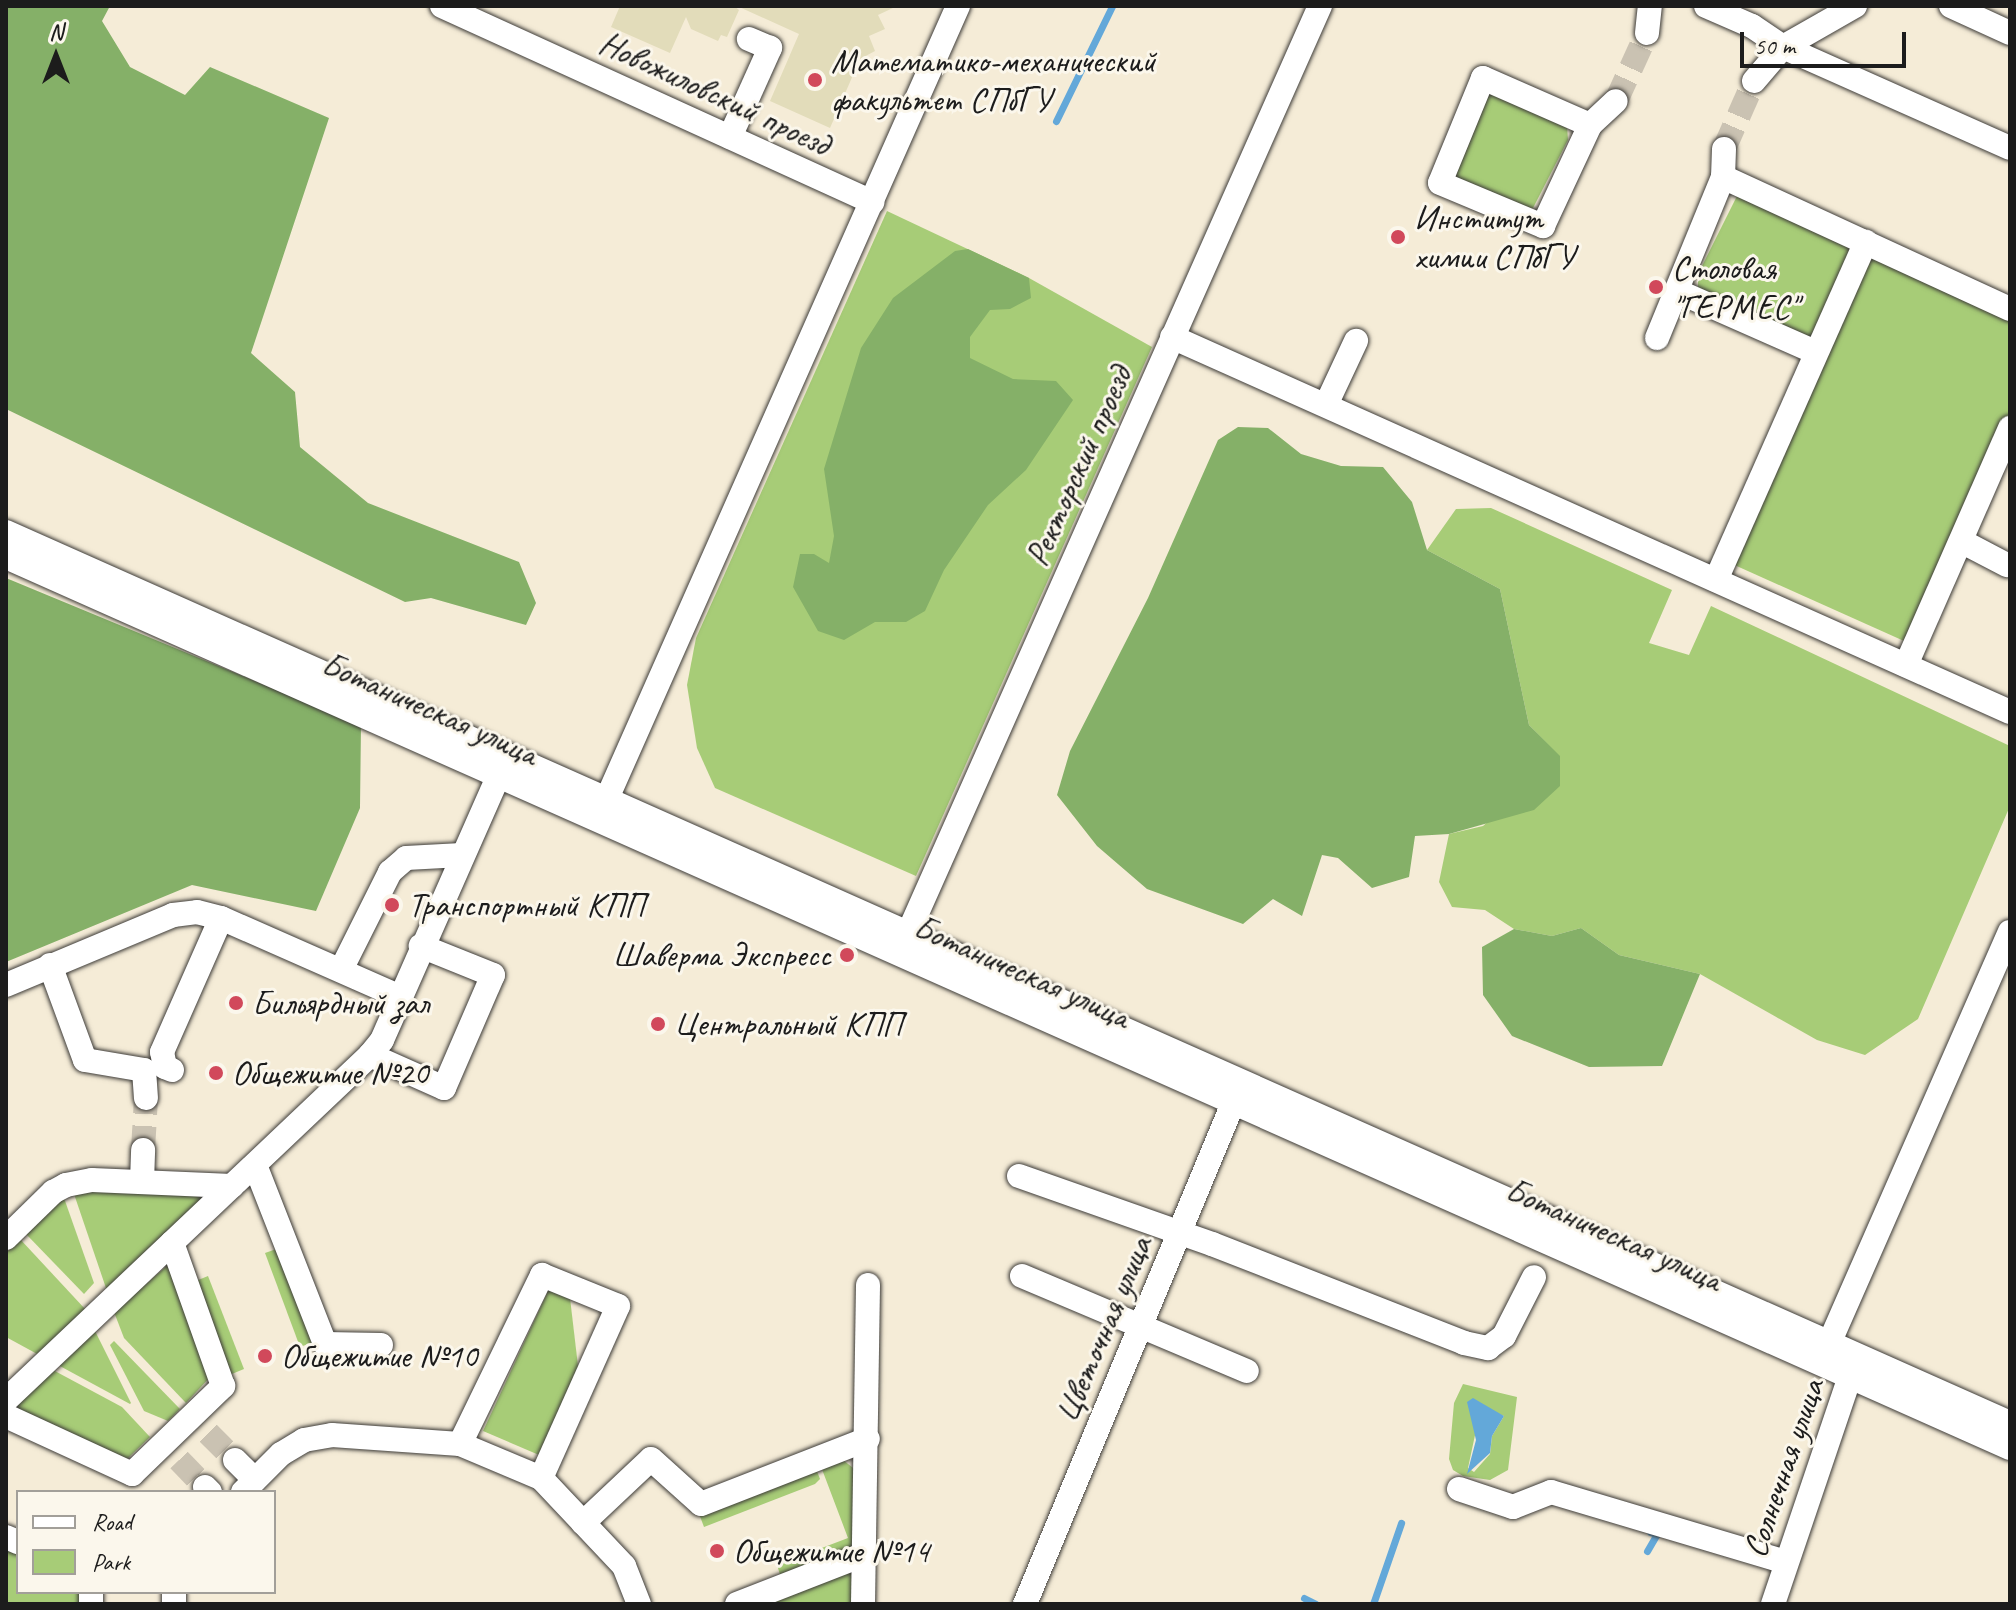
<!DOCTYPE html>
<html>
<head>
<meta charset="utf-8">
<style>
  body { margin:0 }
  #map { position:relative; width:2016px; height:1610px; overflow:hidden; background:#f5ecd7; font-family:Caveat,sans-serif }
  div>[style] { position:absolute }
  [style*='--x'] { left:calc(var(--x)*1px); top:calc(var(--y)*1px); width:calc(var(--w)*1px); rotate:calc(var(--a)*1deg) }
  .built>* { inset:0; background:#e2dcba }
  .green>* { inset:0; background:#a7cc77 }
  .forest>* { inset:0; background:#85b068 }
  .water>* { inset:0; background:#63a8d9 }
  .stream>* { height:7px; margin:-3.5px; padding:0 3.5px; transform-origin:3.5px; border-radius:3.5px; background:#63a8d9 }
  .minor-tunnel>* { height:24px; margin-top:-12px; transform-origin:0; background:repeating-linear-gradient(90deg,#cac2b2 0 24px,transparent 0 36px) }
  .roads { filter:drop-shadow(0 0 2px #3d3b38) drop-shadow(0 0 2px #3d3b38) }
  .minor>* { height:24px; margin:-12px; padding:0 12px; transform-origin:12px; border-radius:12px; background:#fff }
  .dots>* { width:22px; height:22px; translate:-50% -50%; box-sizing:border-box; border:4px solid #fbf7ec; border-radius:50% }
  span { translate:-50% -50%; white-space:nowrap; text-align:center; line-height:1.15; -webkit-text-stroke:6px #fbf7ec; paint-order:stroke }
  .poi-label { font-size:34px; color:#1c1c1c }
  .left { translate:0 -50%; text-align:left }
  .right { translate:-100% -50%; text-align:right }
  .street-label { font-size:34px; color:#1c1c1c }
  .frame { position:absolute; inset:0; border:8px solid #1c1c1c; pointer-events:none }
  .legend { position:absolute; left:16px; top:1490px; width:260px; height:104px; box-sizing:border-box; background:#fbf7ec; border:2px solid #a29f99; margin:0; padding:10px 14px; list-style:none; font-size:24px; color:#1c1c1c }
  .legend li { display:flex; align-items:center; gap:16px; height:40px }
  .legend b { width:40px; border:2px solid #a29f99 }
  .north { position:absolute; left:16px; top:16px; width:80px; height:80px; -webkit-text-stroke:6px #fbf7ec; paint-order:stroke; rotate:0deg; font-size:22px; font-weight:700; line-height:32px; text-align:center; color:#1c1c1c }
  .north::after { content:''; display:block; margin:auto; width:28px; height:36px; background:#1c1c1c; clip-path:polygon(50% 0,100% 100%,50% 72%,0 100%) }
  .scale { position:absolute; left:1740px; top:32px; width:166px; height:36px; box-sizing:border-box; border:4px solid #1c1c1c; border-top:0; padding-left:10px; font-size:24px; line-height:28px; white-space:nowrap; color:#1c1c1c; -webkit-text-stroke:6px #fbf7ec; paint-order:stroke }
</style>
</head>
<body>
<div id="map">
  <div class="built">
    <i style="clip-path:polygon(620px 6px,734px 6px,739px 10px,727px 37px,721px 35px,718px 41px,691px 29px,686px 17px,670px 53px,611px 27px)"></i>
    <i style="clip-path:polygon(737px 6px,894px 6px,895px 7px,878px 15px,885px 29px,869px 36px,875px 51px,860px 59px,830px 128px,770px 101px,799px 34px)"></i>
  </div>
  <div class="green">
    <i style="clip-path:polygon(1489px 93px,1567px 126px,1568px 140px,1533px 208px,1527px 210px,1457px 182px,1452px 169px)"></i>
    <i style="clip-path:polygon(1737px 196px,1844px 240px,1852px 250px,1811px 340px,1698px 288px,1698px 274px)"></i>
    <i style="clip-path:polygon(887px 211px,1029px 278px,1152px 347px,916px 876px,715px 788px,697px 748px,687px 685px,696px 638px)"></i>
    <i style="clip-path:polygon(1870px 255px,2010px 314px,2010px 413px,1904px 641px,1730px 563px)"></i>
    <i style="clip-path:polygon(1491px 508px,1672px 590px,1649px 643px,1689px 655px,1711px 606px,2010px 746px,2010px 806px,1918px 1019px,1865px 1055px,1817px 1040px,1700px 974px,1619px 955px,1581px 928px,1552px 936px,1514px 929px,1485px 910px,1452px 907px,1439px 882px,1449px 834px,1483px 826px,1560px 757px,1529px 725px,1500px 589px,1427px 550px,1456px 509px)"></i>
    <i style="clip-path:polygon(88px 1190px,199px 1193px,202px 1199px,107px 1291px,74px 1194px)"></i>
    <i style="clip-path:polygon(64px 1198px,94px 1283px,84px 1294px,26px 1234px)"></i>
    <i style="clip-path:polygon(20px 1239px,86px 1310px,39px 1355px,6px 1337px,6px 1253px)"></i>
    <i style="clip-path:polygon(282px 1247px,319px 1340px,300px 1347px,265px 1253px)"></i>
    <i style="clip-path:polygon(169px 1264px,212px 1375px,186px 1403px,124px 1338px,114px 1312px)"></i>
    <i style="clip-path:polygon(208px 1276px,244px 1369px,227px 1376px,191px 1283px)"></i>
    <i style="clip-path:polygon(549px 1289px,570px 1298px,578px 1366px,539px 1455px,483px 1431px)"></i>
    <i style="clip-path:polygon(95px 1331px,131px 1403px,130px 1404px,58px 1365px)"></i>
    <i style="clip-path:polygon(114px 1341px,180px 1409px,168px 1421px,144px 1411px,110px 1345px)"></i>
    <i style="clip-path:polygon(53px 1370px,122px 1407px,150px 1437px,125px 1461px,21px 1418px,17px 1404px)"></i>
    <i style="clip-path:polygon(evenodd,1463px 1384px,1517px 1397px,1508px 1470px,1490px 1480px,1463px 1476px,1453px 1470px,1449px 1459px,1454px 1403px,1463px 1384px,1481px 1407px,1504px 1416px,1492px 1436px,1490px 1454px,1474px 1472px,1468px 1468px,1481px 1407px)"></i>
    <i style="clip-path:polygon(843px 1460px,857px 1471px,854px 1549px,782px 1581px,777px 1565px,848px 1538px,820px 1464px)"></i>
    <i style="clip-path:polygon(815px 1466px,820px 1479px,815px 1484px,704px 1527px,698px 1511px)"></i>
    <i style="clip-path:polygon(6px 1545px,18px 1550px,18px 1592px,79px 1592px,79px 1604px,6px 1604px)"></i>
    <i style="clip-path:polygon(840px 1571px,857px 1571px,856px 1604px,756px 1604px)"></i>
  </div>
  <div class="forest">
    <i style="clip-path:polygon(6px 6px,110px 6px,102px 21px,130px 67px,185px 95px,210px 67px,329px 118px,251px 353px,295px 392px,300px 447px,368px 503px,519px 562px,536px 603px,526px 625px,431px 598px,405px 602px,6px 409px)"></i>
    <i style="clip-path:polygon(968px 249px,1029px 278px,1031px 298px,1010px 309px,990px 310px,970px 337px,970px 358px,1013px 379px,1056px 381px,1073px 400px,1026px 470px,988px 505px,944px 570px,925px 611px,906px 622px,875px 622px,844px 640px,818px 631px,793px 587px,800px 554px,814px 554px,829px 563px,834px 536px,824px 469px,861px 348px,893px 298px,955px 251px)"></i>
    <i style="clip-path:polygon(1238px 427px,1268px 428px,1301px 454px,1341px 466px,1383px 467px,1412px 502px,1427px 550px,1500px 589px,1529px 725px,1560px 756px,1560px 786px,1534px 810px,1449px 834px,1415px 836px,1409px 877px,1372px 888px,1338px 858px,1322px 855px,1302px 916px,1273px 899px,1243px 924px,1147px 889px,1097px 846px,1057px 795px,1070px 751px,1148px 598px,1218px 440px)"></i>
    <i style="clip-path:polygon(6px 578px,361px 725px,360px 808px,316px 911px,192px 885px,6px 962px)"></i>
    <i style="clip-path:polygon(1581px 928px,1619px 955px,1700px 974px,1662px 1066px,1589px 1067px,1512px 1036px,1483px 995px,1482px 947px,1514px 929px,1552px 936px)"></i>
  </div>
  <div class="water">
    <i style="clip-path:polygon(1473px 1398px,1504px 1416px,1492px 1436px,1490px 1453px,1467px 1474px,1476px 1440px,1467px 1402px)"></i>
  </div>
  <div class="stream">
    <i style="--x:1056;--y:121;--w:128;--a:-64"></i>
    <i style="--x:1647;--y:1551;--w:20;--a:-60"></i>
    <i style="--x:1657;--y:1534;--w:7;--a:-164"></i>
    <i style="--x:1304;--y:1598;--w:13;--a:27"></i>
    <i style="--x:1373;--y:1604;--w:86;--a:-70.9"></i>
  </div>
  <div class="minor-tunnel">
    <i style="--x:1616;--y:101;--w:75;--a:-65.5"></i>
    <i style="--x:1724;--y:149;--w:74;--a:-66.2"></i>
    <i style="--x:143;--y:1150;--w:52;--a:-86.7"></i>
    <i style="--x:208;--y:1433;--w:38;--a:45"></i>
    <i style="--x:179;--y:1460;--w:37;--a:46"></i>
  </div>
  <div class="roads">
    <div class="minor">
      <i style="--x:442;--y:6;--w:473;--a:24.5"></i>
      <i style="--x:1706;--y:6;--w:50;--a:23.5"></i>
      <i style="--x:1752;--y:26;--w:37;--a:34"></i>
      <i style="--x:1783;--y:47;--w:248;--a:24"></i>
      <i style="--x:1951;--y:6;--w:65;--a:24.6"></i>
      <i style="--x:1647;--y:33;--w:27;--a:-84"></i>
      <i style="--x:1754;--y:81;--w:45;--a:-49.5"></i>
      <i style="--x:1783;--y:47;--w:83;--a:-29.7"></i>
      <i style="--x:1590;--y:125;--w:117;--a:-156.3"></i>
      <i style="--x:1483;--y:78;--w:113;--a:112.3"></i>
      <i style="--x:1440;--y:183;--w:112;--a:22.7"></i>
      <i style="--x:1543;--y:226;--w:111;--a:-65"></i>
      <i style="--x:1590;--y:125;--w:35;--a:-43"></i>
      <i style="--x:730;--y:137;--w:98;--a:-65.8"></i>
      <i style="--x:770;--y:48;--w:23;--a:-157"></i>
      <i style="--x:1724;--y:149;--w:28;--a:92"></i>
      <i style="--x:1723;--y:177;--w:316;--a:24.7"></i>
      <i style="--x:1677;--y:291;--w:151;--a:23.8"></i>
      <i style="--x:1172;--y:337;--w:918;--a:24.11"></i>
      <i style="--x:1657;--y:338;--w:174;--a:-67.7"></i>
      <i style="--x:1326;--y:405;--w:71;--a:-64.9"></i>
      <i style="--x:6;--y:532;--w:2193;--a:23.97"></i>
      <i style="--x:1961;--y:541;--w:52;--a:27.6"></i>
      <i style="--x:6;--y:557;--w:2193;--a:23.97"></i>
      <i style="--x:1716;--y:580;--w:370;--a:-66.1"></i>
      <i style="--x:1906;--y:665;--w:259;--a:-66.3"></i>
      <i style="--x:601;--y:812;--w:882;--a:-66.11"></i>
      <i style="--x:902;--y:947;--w:1030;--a:-66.05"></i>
      <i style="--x:50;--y:965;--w:101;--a:69.8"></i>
      <i style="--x:85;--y:1060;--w:60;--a:9.6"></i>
      <i style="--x:144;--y:1070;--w:28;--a:86"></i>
      <i style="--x:341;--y:970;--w:110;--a:-63.4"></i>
      <i style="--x:390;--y:872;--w:21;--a:-41"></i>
      <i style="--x:406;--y:858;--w:56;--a:-3.1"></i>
      <i style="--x:6;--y:985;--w:181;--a:-22.7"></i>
      <i style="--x:173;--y:915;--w:24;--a:-7"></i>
      <i style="--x:197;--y:912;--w:25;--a:14"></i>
      <i style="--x:221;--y:918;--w:196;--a:23.8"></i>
      <i style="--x:370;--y:1055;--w:81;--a:24"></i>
      <i style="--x:444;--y:1088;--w:123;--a:-66.6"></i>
      <i style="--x:493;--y:975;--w:78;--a:-158.1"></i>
      <i style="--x:172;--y:1070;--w:8;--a:-157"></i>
      <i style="--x:165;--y:1067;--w:15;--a:-101"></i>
      <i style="--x:162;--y:1052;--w:146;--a:-66.2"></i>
      <i style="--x:255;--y:1165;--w:192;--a:68.6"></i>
      <i style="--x:325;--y:1344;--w:56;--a:1"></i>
      <i style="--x:1019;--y:1176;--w:205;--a:19.4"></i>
      <i style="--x:1212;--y:1244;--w:271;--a:21.4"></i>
      <i style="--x:1464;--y:1343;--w:25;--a:12"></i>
      <i style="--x:1488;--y:1348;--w:20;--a:-37"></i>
      <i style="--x:1504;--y:1336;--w:66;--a:-63"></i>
      <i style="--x:142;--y:1182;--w:32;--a:-88"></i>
      <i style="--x:6;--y:1238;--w:66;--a:-44.4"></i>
      <i style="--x:53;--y:1192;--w:15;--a:-28"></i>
      <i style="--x:66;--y:1185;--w:26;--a:-11"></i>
      <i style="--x:92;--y:1180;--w:140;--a:2.5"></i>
      <i style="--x:1022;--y:1276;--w:244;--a:22.9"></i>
      <i style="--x:1824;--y:1355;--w:462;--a:-66.3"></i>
      <i style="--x:6;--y:1400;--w:502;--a:-43.46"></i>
      <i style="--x:370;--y:1055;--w:19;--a:-51"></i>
      <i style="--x:382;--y:1040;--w:302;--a:-66.2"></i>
      <i style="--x:6;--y:1416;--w:139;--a:24.7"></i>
      <i style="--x:132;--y:1474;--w:127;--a:-44"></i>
      <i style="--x:223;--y:1386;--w:152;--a:-109.6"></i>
      <i style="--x:460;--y:1444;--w:188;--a:-64.1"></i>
      <i style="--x:542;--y:1275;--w:82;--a:22.2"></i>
      <i style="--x:618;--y:1306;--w:188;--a:114.1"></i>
      <i style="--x:235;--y:1460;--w:28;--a:45"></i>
      <i style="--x:205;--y:1487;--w:7;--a:45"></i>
      <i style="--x:1459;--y:1489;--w:57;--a:18.4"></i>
      <i style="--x:1513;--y:1507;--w:41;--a:-21.5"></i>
      <i style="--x:1551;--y:1492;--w:245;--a:16.6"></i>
      <i style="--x:243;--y:1492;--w:54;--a:-45"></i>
      <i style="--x:281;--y:1454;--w:27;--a:-31"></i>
      <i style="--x:304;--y:1440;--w:28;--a:-10"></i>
      <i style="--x:332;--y:1435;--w:128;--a:4"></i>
      <i style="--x:460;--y:1444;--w:88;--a:22.8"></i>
      <i style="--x:541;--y:1478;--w:121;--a:46.7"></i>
      <i style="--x:624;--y:1566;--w:41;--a:68.5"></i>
      <i style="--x:583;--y:1523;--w:93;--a:-43.3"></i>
      <i style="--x:651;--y:1459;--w:67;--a:42"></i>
      <i style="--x:701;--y:1504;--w:179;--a:-21.3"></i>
      <i style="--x:6;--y:1537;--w:13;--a:23"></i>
      <i style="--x:91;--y:1604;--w:12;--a:-90"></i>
      <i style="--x:174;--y:1604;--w:12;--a:-90"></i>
      <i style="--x:737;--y:1604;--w:137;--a:-21.3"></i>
      <i style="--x:863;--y:1604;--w:319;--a:-89.1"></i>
      <i style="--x:1025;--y:1604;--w:558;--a:-67.44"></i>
      <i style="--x:1773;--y:1604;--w:252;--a:-71.3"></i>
    </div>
  </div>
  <div class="dots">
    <i style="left:815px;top:80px;background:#d1495b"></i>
    <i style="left:1398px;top:237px;background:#d1495b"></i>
    <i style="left:1656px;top:287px;background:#d1495b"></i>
    <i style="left:392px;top:905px;background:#d1495b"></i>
    <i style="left:847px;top:955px;background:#d1495b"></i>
    <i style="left:236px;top:1003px;background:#d1495b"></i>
    <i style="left:658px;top:1024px;background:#d1495b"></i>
    <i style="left:216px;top:1073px;background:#d1495b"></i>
    <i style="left:265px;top:1356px;background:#d1495b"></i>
    <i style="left:717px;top:1551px;background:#d1495b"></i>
  </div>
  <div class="poi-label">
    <span class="left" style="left:831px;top:80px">Математико-механический<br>факультет СПбГУ</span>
    <span class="left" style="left:1414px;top:237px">Институт<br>химии СПбГУ</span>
    <span class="left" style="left:1672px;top:287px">Столовая<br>"ГЕРМЕС"</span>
    <span class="left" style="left:408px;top:905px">Транспортный КПП</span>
    <span class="right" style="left:831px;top:955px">Шаверма Экспресс</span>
    <span class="left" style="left:252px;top:1003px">Бильярдный зал</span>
    <span class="left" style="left:674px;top:1024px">Центральный КПП</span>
    <span class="left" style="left:232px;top:1073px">Общежитие №20</span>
    <span class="left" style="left:281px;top:1356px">Общежитие №10</span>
    <span class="left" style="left:733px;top:1551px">Общежитие №14</span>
  </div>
  <div class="street-label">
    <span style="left:715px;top:93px;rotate:25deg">Новожиловский проезд</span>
    <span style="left:1078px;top:466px;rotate:-66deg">Ректорский проезд</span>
    <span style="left:430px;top:708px;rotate:24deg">Ботаническая улица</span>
    <span style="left:1022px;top:971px;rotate:24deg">Ботаническая улица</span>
    <span style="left:1614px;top:1234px;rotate:24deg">Ботаническая улица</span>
    <span style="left:1103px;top:1329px;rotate:-67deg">Цветочная улица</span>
    <span style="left:1783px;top:1468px;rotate:-71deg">Солнечная улица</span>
  </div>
  <div class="frame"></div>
  <ul class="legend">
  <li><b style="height:10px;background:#fff"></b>Road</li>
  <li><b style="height:22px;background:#a7cc77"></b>Park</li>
  </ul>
  <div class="north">N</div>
  <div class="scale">50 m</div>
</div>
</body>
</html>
